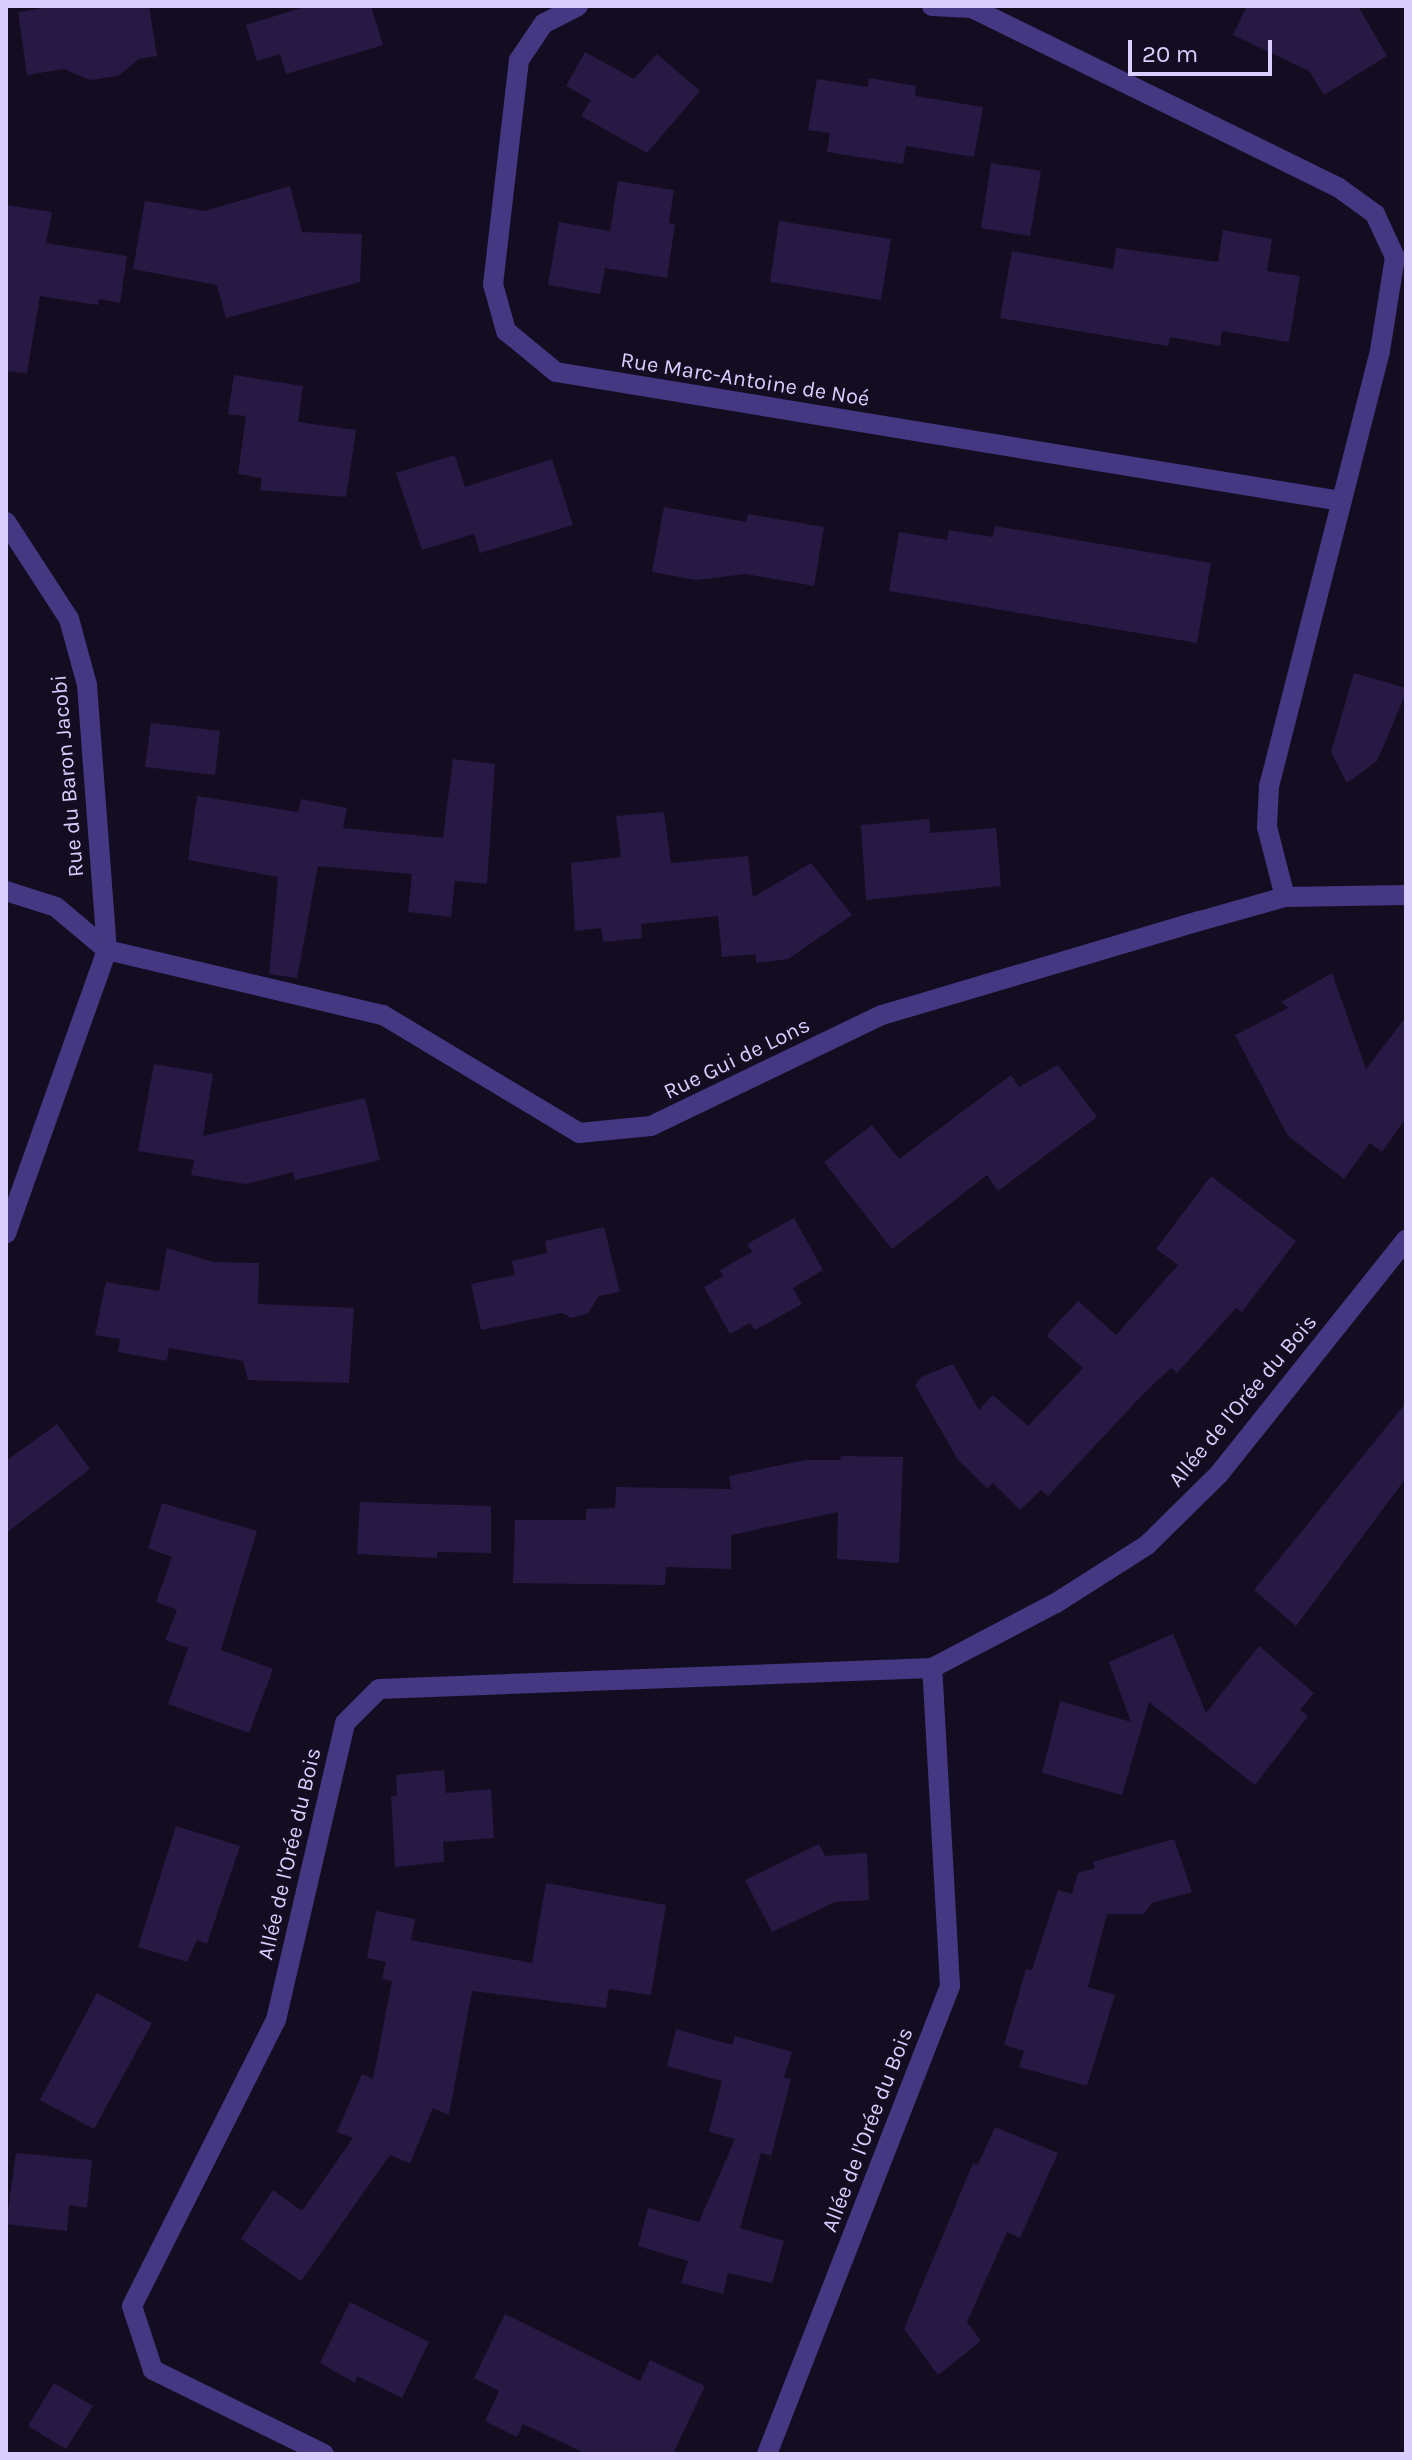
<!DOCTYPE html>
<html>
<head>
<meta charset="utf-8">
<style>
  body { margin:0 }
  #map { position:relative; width:1412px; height:2460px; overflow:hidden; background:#140d22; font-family:Karla,sans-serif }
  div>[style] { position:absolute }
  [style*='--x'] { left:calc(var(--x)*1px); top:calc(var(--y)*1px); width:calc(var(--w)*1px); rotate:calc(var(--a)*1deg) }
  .building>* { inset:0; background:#271943 }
  .minor>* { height:20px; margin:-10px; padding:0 10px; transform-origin:10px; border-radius:10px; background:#443882 }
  span { translate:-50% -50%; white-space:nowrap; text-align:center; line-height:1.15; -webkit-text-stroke:6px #140d22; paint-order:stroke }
  .street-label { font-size:22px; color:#daceff }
  .frame { position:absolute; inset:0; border:8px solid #daceff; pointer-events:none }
  .scale { position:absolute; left:1128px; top:40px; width:144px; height:36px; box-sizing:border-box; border:4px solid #daceff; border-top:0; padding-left:10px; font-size:24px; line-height:28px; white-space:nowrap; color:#daceff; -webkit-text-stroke:6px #140d22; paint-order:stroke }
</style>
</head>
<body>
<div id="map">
  <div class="building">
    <i style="clip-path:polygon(57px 6px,149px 6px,157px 56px,139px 59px,118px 76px,90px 80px,64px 69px,27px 75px,18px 12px)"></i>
    <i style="clip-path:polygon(308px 6px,371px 6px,383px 45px,286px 74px,280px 54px,257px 61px,246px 25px)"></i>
    <i style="clip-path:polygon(1247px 6px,1358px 6px,1387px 56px,1324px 95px,1309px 71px,1233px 35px)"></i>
    <i style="clip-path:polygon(585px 52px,634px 79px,657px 54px,700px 91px,647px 153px,581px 116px,591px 100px,566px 86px)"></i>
    <i style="clip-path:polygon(869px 78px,916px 86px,915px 96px,983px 107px,974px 157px,906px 146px,903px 164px,827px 152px,830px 133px,808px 130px,817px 79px,868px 87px)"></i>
    <i style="clip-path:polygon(991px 163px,1041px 171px,1030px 236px,981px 228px)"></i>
    <i style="clip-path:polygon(618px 181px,674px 190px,669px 223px,675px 224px,667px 278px,605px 268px,600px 294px,548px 285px,559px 222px,610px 231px)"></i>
    <i style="clip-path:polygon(290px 186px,302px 232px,362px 234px,360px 282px,226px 318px,217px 285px,133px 269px,145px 201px,205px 211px)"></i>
    <i style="clip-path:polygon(6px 205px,52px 212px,46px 243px,127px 256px,120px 303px,99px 299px,98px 305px,40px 296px,27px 373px,6px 371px)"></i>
    <i style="clip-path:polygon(779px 221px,891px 239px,881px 300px,770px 282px)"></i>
    <i style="clip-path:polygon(1223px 230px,1272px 239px,1267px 271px,1300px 276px,1289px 342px,1222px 331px,1220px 346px,1170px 337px,1168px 346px,1000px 318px,1012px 251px,1113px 269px,1116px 248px,1218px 262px)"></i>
    <i style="clip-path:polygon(234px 375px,303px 386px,298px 422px,356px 430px,346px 497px,260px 490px,262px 478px,238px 474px,246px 416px,228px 414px)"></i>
    <i style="clip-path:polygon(455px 455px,465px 487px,552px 459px,573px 525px,480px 553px,474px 534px,422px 550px,396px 473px)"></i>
    <i style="clip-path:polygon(664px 507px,746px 522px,748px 514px,824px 527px,814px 586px,746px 574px,696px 580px,652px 572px)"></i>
    <i style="clip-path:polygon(995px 526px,1211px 563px,1197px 643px,889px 591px,899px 532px,947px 540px,949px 530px,993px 537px)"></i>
    <i style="clip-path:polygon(1354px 673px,1406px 688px,1406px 693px,1377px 761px,1347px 783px,1331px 752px)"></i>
    <i style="clip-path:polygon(151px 723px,220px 731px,215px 775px,145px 767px)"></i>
    <i style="clip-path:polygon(453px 759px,495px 764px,487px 884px,455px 881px,451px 917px,408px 912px,412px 874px,318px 866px,297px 978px,269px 974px,278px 877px,188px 860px,197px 796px,298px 812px,301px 799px,347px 808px,343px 828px,443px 838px)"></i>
    <i style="clip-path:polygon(664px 812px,671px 863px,748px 856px,753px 897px,811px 863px,852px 915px,788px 959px,756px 963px,756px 954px,722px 957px,718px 916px,641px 924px,642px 938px,603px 942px,601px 928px,575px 931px,571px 863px,621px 857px,616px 816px)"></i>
    <i style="clip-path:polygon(929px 819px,930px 833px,996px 828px,1001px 886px,866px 900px,861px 825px)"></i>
    <i style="clip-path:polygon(1332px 973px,1366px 1069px,1406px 1017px,1406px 1118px,1382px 1152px,1370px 1143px,1344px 1179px,1288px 1136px,1235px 1035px,1288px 1008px,1281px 1002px)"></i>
    <i style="clip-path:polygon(154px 1064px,213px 1074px,203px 1136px,365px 1098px,380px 1160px,295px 1180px,293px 1172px,246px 1184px,191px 1175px,194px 1160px,138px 1151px)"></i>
    <i style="clip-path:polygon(1058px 1065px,1097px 1117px,998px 1191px,987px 1175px,892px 1249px,824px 1162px,872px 1125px,899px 1159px,1011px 1075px,1019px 1087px)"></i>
    <i style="clip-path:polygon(1211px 1176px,1296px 1241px,1242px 1312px,1236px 1308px,1177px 1373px,1171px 1368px,1145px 1392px,1048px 1496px,1041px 1490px,1020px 1510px,993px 1483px,987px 1488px,958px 1460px,915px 1385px,921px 1377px,953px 1364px,979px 1410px,993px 1395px,1028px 1426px,1083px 1368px,1047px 1336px,1051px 1330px,1078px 1301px,1116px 1335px,1178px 1265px,1156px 1249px)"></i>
    <i style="clip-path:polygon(794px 1218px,823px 1270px,793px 1288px,802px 1304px,755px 1330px,750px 1323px,730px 1334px,704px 1287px,723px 1276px,720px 1270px,752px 1252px,747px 1244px)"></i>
    <i style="clip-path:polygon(604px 1227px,620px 1292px,599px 1296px,588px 1313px,572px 1318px,562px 1313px,481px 1330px,471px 1284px,515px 1275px,512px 1261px,547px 1253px,545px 1241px)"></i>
    <i style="clip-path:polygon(167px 1248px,213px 1262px,259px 1263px,258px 1304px,354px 1308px,349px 1383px,248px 1380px,243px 1361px,169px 1348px,167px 1361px,118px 1352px,120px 1339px,95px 1335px,106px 1282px,159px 1291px)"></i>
    <i style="clip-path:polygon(1406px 1403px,1406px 1478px,1296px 1626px,1254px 1590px)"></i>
    <i style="clip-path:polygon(57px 1424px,90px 1469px,6px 1533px,6px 1461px)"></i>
    <i style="clip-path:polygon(841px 1456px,903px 1457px,899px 1563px,837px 1559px,838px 1512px,731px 1535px,731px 1569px,666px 1567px,665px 1585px,513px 1583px,515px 1520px,586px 1520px,586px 1509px,615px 1508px,616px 1487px,731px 1489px,729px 1476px,805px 1460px,840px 1460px)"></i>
    <i style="clip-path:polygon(360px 1502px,491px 1506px,491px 1553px,437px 1552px,437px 1558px,357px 1554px)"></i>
    <i style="clip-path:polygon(162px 1503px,257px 1531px,221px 1650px,273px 1669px,249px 1733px,168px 1704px,188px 1648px,165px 1640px,177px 1610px,156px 1602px,172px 1557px,148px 1548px)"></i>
    <i style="clip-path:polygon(1173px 1634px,1206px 1713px,1259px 1646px,1314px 1693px,1300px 1710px,1308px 1716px,1255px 1785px,1149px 1702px,1122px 1795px,1042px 1773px,1060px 1701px,1131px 1722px,1109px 1662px)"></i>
    <i style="clip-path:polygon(444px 1770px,446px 1793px,491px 1789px,494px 1838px,443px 1842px,444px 1862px,395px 1867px,391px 1796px,397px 1796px,396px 1775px)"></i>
    <i style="clip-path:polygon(176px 1826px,240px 1846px,207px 1944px,197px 1940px,187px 1962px,138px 1947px)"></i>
    <i style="clip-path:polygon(1174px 1839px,1192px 1892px,1152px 1903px,1144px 1914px,1107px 1914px,1088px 1987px,1115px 1995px,1087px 2086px,1019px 2067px,1024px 2051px,1004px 2045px,1026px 1969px,1032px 1970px,1058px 1890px,1072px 1894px,1078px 1873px,1095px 1868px,1093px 1862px)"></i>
    <i style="clip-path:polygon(819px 1844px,825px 1856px,867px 1853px,869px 1900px,835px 1902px,772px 1932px,745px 1880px)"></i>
    <i style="clip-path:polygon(546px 1883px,666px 1905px,651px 1995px,609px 1989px,606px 2008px,472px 1991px,449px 2115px,433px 2108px,410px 2163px,390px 2155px,301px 2281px,241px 2239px,273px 2190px,302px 2211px,353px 2138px,337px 2132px,362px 2074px,373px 2079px,392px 1981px,382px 1979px,386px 1962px,367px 1958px,376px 1911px,415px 1919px,411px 1940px,532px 1963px)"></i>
    <i style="clip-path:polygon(97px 1993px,152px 2023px,94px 2129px,40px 2100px)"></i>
    <i style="clip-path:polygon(676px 2029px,732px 2045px,735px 2036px,792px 2052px,784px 2078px,791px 2079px,771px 2156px,761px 2153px,740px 2228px,784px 2241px,772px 2283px,728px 2273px,723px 2294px,681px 2283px,688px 2261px,638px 2246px,648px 2208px,699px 2222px,735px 2139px,709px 2132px,722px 2081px,667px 2066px)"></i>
    <i style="clip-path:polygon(995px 2127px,1058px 2153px,1020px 2238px,1007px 2232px,967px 2322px,981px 2341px,938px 2375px,904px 2329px,973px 2163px,978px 2165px)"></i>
    <i style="clip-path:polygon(16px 2153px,92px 2160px,87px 2208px,69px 2205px,67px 2231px,6px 2224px)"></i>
    <i style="clip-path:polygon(350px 2302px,429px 2342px,402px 2398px,357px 2376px,355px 2383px,320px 2363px)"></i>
    <i style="clip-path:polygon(505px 2314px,640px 2381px,650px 2360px,705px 2386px,673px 2454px,587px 2454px,523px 2424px,517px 2437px,485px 2421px,499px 2391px,474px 2378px)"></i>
    <i style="clip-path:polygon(54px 2383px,93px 2406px,66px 2449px,28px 2426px)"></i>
  </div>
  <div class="minor">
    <i style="--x:578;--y:6;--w:38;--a:153"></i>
    <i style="--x:544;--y:23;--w:45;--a:124"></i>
    <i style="--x:519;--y:60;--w:226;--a:96.6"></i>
    <i style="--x:493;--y:284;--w:49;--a:74.5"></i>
    <i style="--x:506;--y:331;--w:65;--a:39.4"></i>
    <i style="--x:556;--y:372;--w:796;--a:9.33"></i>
    <i style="--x:932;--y:6;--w:40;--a:2.9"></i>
    <i style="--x:972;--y:8;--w:409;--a:26.1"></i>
    <i style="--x:1339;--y:188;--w:44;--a:35.8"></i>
    <i style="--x:1375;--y:214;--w:47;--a:65.1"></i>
    <i style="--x:1395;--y:257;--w:95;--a:99.1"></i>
    <i style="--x:1380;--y:351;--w:449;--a:104.3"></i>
    <i style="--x:1269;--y:786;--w:41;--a:92.8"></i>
    <i style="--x:1267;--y:827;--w:72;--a:75.6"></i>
    <i style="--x:6;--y:522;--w:116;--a:57"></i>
    <i style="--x:69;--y:619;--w:68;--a:74.7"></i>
    <i style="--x:87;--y:685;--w:266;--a:85.7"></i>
    <i style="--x:107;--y:950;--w:301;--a:109.6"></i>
    <i style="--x:6;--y:891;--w:52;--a:17.7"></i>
    <i style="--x:56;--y:907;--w:67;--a:40.1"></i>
    <i style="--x:107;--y:950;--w:284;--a:13.3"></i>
    <i style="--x:383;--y:1015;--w:229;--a:31"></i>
    <i style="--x:579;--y:1133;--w:72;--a:-5.6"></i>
    <i style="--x:651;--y:1126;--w:256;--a:-25.7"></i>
    <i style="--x:882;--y:1015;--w:332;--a:-16.5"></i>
    <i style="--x:1200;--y:921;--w:88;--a:-15.8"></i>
    <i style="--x:1285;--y:897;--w:121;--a:-0.9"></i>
    <i style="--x:324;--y:2454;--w:191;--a:-153.8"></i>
    <i style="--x:153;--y:2370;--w:67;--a:-108.2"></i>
    <i style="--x:132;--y:2306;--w:320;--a:-63.3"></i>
    <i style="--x:276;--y:2020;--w:305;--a:-76.9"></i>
    <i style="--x:345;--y:1723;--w:48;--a:-45"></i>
    <i style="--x:379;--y:1689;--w:553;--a:-2.17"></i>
    <i style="--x:932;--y:1668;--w:140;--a:-27.7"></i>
    <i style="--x:1056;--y:1603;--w:108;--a:-32.5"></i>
    <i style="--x:1147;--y:1545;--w:101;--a:-44.6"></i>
    <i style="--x:1219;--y:1474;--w:300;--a:-51.4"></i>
    <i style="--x:767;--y:2454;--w:503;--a:-68.64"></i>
    <i style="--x:950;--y:1986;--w:319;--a:-93.2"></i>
  </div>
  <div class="street-label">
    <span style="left:745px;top:380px;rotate:9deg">Rue Marc-Antoine de Noé</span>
    <span style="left:68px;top:776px;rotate:-95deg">Rue du Baron Jacobi</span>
    <span style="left:737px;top:1059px;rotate:-26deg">Rue Gui de Lons</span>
    <span style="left:1243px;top:1401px;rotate:-50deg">Allée de l'Orée du Bois</span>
    <span style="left:290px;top:1854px;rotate:-77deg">Allée de l'Orée du Bois</span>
    <span style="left:868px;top:2130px;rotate:-69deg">Allée de l'Orée du Bois</span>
  </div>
  <div class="frame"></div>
  <div class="scale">20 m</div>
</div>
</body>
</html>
